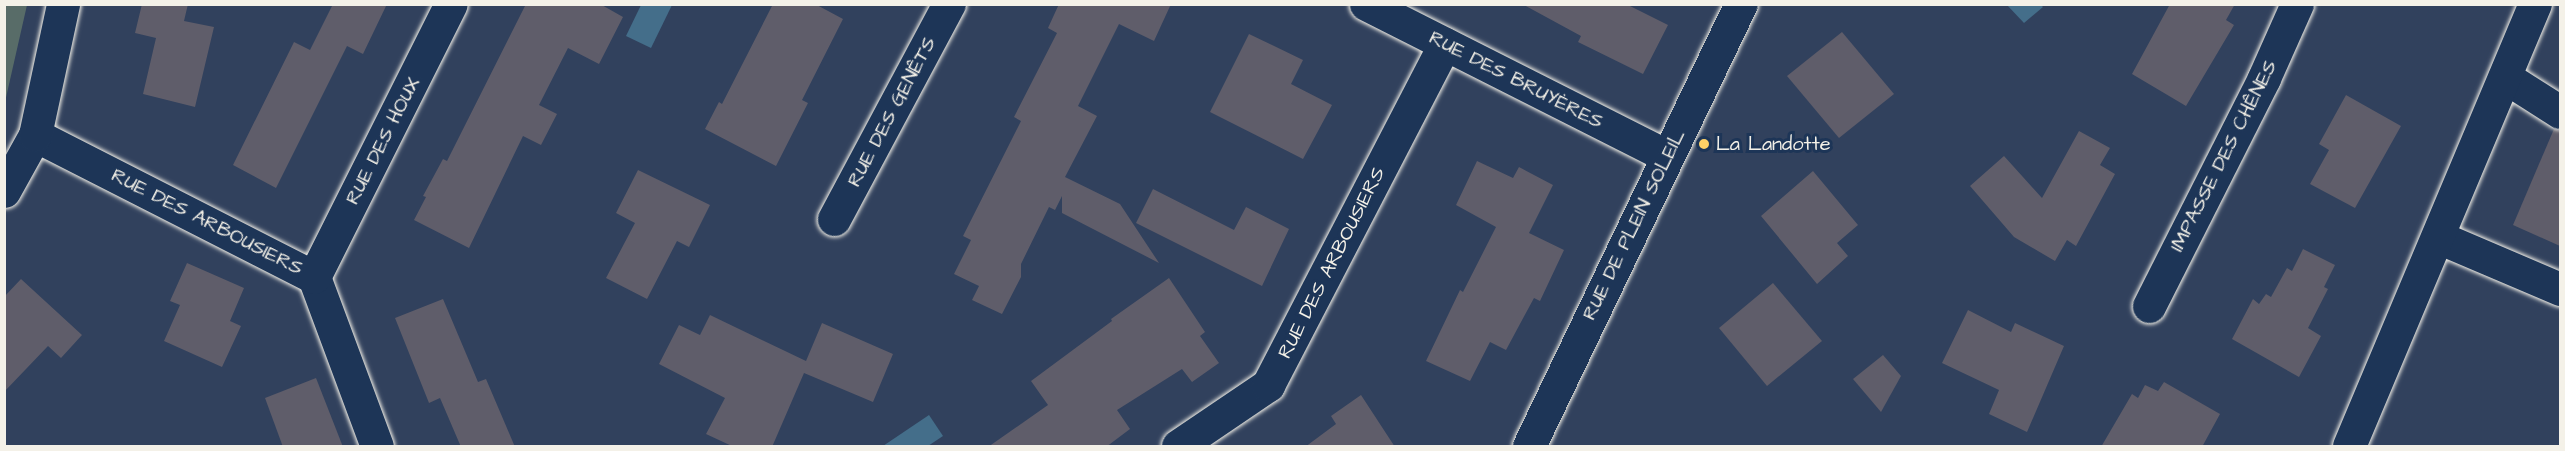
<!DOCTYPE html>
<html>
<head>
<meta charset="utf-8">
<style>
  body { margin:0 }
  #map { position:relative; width:2565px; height:451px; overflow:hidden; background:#31415d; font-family:"Architects Daughter",sans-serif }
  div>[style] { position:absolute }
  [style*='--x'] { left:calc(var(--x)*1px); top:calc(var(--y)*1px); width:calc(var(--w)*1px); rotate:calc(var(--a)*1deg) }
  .green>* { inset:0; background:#586c68 }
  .water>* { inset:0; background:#446e8a }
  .building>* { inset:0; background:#5f5d6a }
  .roads { filter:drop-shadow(0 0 2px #f4f1e8) drop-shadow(0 0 2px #f4f1e8) }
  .minor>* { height:33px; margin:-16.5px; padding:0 16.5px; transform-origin:16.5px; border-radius:16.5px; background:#1d3557 }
  .dots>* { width:16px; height:16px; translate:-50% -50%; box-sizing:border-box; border:3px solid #1d3557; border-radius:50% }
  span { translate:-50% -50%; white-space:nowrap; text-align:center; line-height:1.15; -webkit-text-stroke:6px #1d3557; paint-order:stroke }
  .street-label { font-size:20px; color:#f4f1e8 }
  .poi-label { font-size:20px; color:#f4f1e8 }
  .left { translate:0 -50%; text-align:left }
  .frame { position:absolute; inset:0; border:6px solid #f4f1e8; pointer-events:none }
</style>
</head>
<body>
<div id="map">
  <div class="green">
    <i style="clip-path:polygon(5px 4px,27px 5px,5px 102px,4px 5px)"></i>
  </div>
  <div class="water">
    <i style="clip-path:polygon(641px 5px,672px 5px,651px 48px,626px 36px)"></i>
    <i style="clip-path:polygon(2007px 5px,2041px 5px,2043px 7px,2024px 23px)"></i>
    <i style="clip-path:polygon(929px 415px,943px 436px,928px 446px,883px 446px)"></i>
  </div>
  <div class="building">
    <i style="clip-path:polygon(142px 4px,188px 4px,184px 21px,214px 27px,195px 107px,143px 94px,156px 38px,135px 33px)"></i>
    <i style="clip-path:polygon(333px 4px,387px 4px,363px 54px,347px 46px,276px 188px,233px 165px,294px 42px,310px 50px)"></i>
    <i style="clip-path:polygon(526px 4px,600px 4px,623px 17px,599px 64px,568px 48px,539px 105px,557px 114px,541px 145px,523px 136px,469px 248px,414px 220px,426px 197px,423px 196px,443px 159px,447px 161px)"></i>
    <i style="clip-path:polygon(773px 4px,815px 4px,843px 19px,802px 100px,808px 103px,776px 166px,705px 129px,719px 102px,722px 104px)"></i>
    <i style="clip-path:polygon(1059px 4px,1171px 4px,1154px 41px,1119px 24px,1078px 106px,1097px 116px,1065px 177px,1120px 204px,1159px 263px,1062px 213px,1062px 196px,1055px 210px,1049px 207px,1021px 264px,1021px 277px,1002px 314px,972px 300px,979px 286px,954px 274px,971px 240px,963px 236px,1021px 121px,1014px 117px,1057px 33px,1048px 28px)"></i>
    <i style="clip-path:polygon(1522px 4px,1626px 4px,1668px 25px,1643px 74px,1578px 42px,1581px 36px)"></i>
    <i style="clip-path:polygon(2170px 4px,2235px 4px,2226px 20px,2234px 25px,2186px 106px,2132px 74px)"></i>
    <i style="clip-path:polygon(1842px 32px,1894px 94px,1839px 138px,1787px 76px)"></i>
    <i style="clip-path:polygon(1249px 34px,1303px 60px,1291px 84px,1332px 105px,1303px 159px,1210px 112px)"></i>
    <i style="clip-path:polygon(2346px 95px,2401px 126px,2355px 208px,2310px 184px,2329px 150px,2319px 144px)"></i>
    <i style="clip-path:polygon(2554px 129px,2560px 131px,2560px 246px,2513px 225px)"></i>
    <i style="clip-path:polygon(2079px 131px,2110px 148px,2100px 165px,2115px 174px,2076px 246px,2067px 240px,2055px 261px,2014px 237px,1970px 186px,2004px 156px,2042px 198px)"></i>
    <i style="clip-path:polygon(1477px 161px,1513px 178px,1519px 167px,1553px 185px,1529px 233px,1564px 250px,1540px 301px,1534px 298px,1506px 350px,1490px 342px,1470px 381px,1426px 361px,1460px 290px,1463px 292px,1496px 227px,1456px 205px)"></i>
    <i style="clip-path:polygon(638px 170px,710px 205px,689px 247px,677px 241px,647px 299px,606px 278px,635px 223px,616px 213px)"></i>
    <i style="clip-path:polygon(1813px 171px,1858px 225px,1837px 243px,1848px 256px,1817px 284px,1761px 216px)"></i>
    <i style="clip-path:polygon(1153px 189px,1234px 230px,1246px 207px,1289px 229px,1262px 286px,1136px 223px)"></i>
    <i style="clip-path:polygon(2303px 249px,2335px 265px,2324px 287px,2328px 289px,2308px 328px,2321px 336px,2299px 377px,2232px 339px,2253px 299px,2259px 304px,2266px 294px,2271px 297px,2287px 268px,2292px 271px)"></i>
    <i style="clip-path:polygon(187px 263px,244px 288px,230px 321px,241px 326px,222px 367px,164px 341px,180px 305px,170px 301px)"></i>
    <i style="clip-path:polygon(1169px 278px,1205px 332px,1200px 336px,1219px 363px,1192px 382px,1182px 369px,1117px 410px,1130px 429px,1106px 447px,988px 447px,1048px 405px,1031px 381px,1112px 321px,1111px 319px)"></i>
    <i style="clip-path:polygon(21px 279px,82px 335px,61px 358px,48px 346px,4px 392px,4px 297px)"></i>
    <i style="clip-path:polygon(1773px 283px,1822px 341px,1767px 386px,1719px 328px)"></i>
    <i style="clip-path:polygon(443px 299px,478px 382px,486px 379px,515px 447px,461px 447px,440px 398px,429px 403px,395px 318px)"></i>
    <i style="clip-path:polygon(1968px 310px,2011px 332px,2015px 323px,2064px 346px,2027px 432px,1989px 414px,1999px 390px,1942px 363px)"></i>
    <i style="clip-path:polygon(710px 315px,806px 361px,822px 323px,893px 354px,873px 402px,804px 373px,772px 447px,734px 447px,706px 434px,725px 398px,659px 364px,679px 325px,700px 335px)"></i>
    <i style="clip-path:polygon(1883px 355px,1901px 376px,1881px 412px,1853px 379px)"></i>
    <i style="clip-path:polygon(316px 378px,343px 447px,283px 447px,265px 398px)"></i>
    <i style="clip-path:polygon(2164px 382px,2220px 414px,2202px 447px,2101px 447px,2132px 394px,2138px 398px,2145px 385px,2158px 391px)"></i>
    <i style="clip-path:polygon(1361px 395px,1395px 447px,1305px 447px,1336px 424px,1331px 416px)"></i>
  </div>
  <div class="roads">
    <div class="minor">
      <i style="--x:1366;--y:4;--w:337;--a:26.8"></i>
      <i style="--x:2505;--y:77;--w:65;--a:32.5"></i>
      <i style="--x:35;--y:135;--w:313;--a:27"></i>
      <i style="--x:314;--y:277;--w:180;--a:69.6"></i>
      <i style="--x:4;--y:191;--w:64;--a:-61"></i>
      <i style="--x:35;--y:135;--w:134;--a:-77.9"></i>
      <i style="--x:834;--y:219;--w:244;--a:-61.9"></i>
      <i style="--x:2438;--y:237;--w:133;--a:23.1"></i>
      <i style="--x:314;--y:277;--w:305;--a:-63.4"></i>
      <i style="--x:2149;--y:306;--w:255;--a:-63.2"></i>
      <i style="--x:2264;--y:78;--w:81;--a:-66"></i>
      <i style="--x:1178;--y:446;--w:109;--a:-34.1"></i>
      <i style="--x:1268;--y:385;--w:384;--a:-62.6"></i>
      <i style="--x:1529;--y:446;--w:490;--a:-64.4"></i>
      <i style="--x:2349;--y:446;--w:480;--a:-67.2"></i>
    </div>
  </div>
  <div class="dots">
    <i style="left:1704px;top:144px;background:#ffd166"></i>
  </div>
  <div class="street-label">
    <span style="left:1516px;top:80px;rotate:27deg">RUE DES BRUYÈRES</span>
    <span style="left:892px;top:112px;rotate:-62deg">RUE DES GENÊTS</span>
    <span style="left:383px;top:141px;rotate:-63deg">RUE DES HOUX</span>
    <span style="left:2224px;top:156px;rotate:-63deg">IMPASSE DES CHÊNES</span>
    <span style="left:207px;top:222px;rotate:27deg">RUE DES ARBOUSIERS</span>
    <span style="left:1634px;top:225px;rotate:-64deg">RUE DE PLEIN SOLEIL</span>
    <span style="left:1332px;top:263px;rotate:-63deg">RUE DES ARBOUSIERS</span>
  </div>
  <div class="poi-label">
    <span class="left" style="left:1716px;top:144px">La Landotte</span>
  </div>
  <div class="frame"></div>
</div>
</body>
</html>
